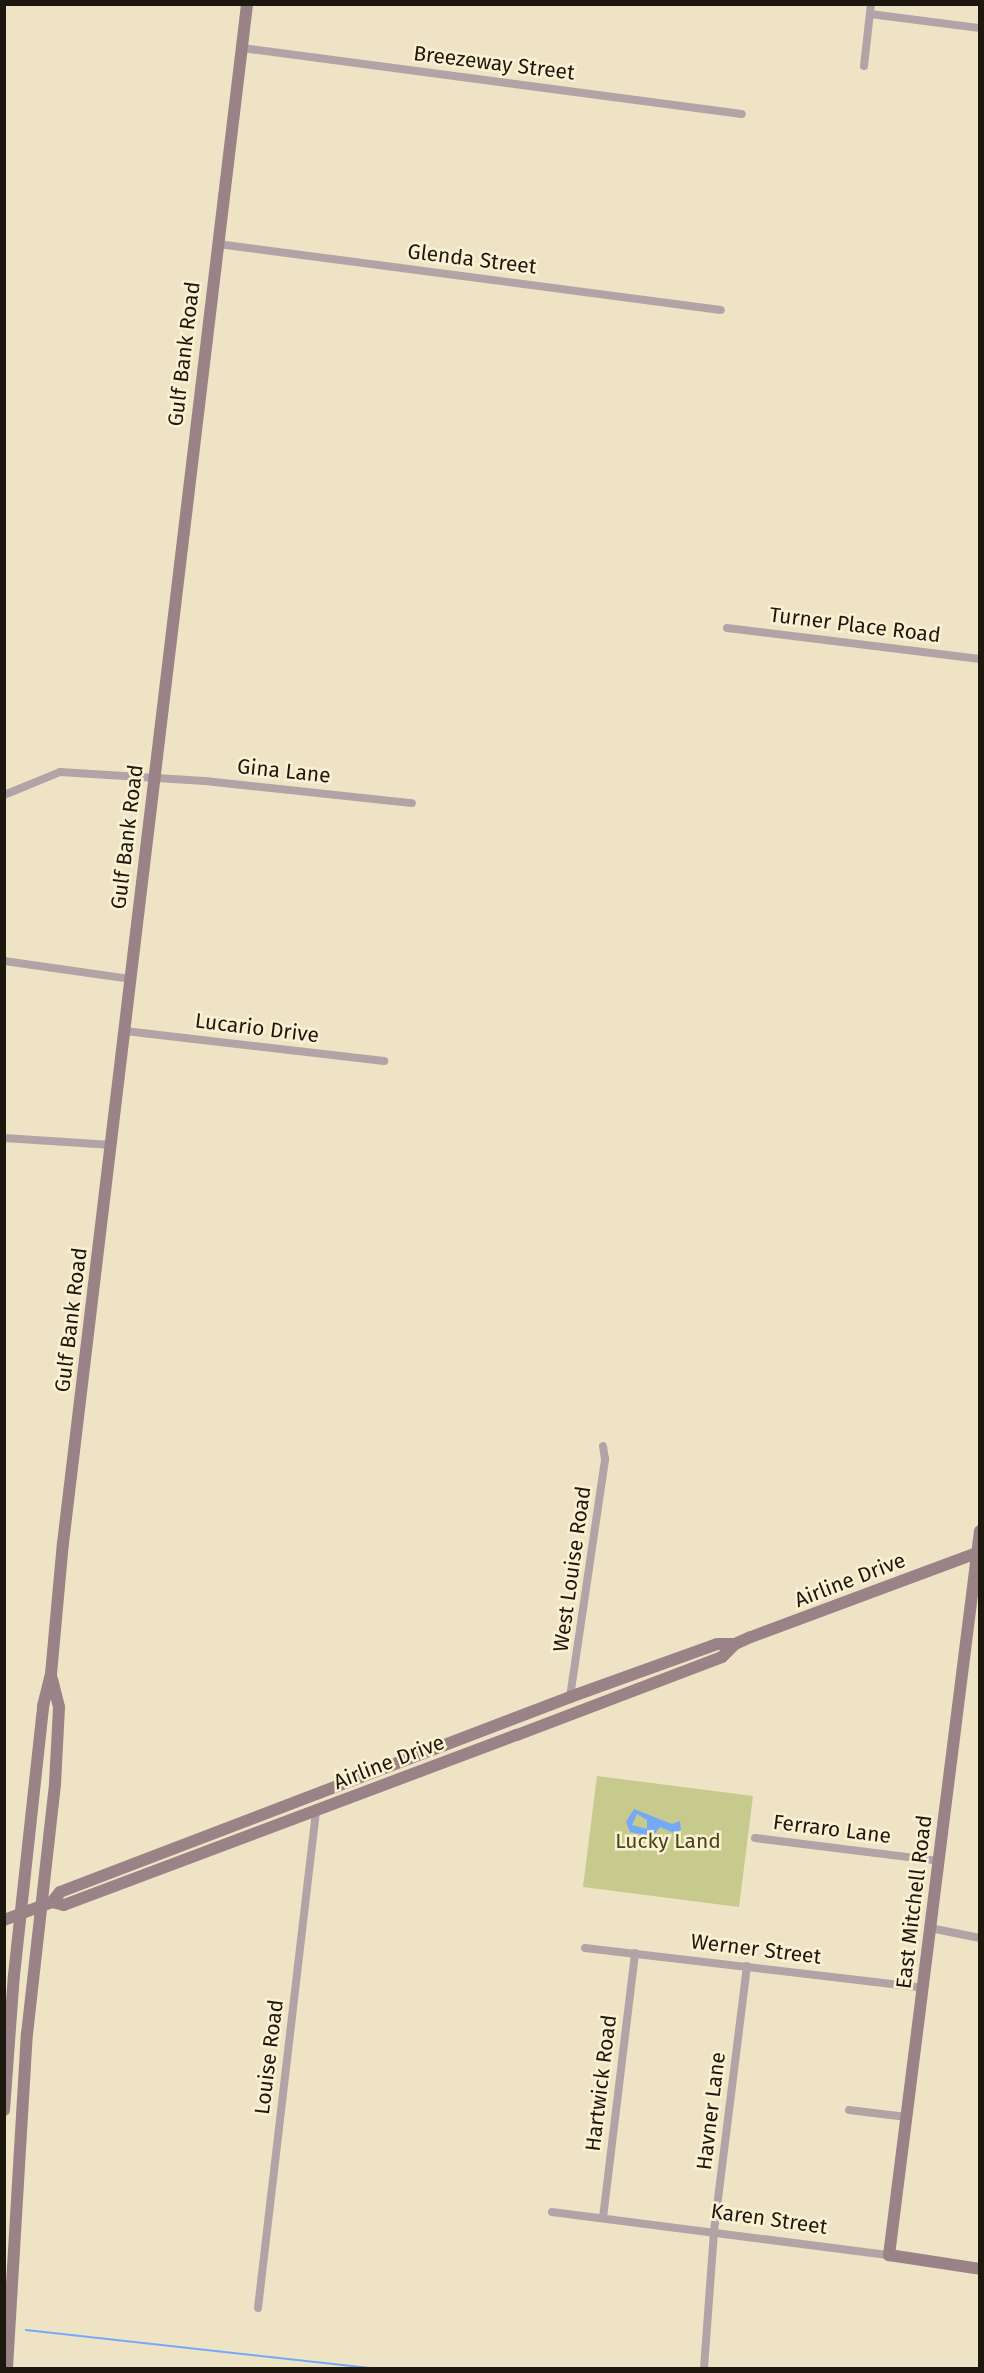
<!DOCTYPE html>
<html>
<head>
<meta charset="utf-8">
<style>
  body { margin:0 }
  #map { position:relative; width:984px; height:2373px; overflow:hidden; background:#eee4c5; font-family:"Fira Sans",sans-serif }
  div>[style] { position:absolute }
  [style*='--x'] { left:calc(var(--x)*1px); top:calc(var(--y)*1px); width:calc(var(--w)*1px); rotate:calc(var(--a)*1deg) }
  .green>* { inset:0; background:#c7ca8d }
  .water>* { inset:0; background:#74a9f8 }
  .stream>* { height:2px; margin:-1px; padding:0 1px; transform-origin:1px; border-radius:1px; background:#74a9f8 }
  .street>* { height:8px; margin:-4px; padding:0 4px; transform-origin:4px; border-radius:4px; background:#b2a3a6 }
  .secondary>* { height:12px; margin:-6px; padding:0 6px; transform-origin:6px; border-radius:6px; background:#998387 }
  span { translate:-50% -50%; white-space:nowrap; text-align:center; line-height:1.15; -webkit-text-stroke:5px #fbf1d2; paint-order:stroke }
  .street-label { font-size:21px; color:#1c180d }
  .park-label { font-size:21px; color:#44451a }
  .frame { position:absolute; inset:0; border:6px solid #1c180d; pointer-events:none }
</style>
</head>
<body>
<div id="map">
  <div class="green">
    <i style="clip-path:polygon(597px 1776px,753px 1796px,739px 1907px,583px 1887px)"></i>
  </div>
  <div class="water">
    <i style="clip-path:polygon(evenodd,634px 1809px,672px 1824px,680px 1821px,681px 1830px,674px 1833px,660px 1827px,655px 1833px,644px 1835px,630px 1832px,626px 1822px,634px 1809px,637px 1814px,647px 1820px,647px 1829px,632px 1825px,637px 1814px)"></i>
  </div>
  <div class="stream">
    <i style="--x:26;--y:2330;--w:348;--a:6.3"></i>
  </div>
  <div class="street">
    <i style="--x:870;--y:14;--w:111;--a:7.3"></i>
    <i style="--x:242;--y:48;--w:504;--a:7.52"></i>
    <i style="--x:864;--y:66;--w:62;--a:-83.6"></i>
    <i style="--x:218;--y:244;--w:507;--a:7.48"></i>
    <i style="--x:727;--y:628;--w:255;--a:7"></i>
    <i style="--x:4;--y:795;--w:61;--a:-22.3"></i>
    <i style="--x:60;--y:772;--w:145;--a:3.6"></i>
    <i style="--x:205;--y:781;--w:208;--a:6.1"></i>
    <i style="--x:4;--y:961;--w:127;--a:8.1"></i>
    <i style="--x:125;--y:1031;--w:261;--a:6.6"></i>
    <i style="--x:4;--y:1138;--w:108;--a:3.7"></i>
    <i style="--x:570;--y:1697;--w:241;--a:-81.6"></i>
    <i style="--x:605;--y:1459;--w:13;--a:-99"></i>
    <i style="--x:755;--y:1838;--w:185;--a:7.1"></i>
    <i style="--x:930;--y:1928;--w:51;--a:11.3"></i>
    <i style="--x:585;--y:1948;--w:341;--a:6.7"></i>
    <i style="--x:849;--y:2110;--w:58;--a:6.9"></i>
    <i style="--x:552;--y:2212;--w:340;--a:7.3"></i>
    <i style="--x:603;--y:2218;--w:267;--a:-83.1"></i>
    <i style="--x:258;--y:2308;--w:500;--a:-83.34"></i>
    <i style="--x:704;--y:2368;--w:137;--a:-85.8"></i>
    <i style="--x:714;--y:2231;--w:267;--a:-82.9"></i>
  </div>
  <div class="secondary">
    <i style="--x:980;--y:1531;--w:730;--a:97.16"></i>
    <i style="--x:889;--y:2255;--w:92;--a:8.7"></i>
    <i style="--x:52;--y:1902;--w:12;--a:14"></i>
    <i style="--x:64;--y:1905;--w:484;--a:-20.6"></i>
    <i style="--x:517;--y:1735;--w:219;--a:-20.8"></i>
    <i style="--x:722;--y:1657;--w:18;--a:-45"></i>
    <i style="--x:735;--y:1644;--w:17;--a:-24"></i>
    <i style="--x:751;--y:1637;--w:244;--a:-20.4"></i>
    <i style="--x:4;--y:1920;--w:51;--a:-20.6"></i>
    <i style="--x:52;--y:1902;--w:13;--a:-51"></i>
    <i style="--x:60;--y:1892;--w:546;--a:-20.92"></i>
    <i style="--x:570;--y:1697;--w:156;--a:-19.8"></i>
    <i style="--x:717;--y:1644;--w:18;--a:0"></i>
    <i style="--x:4;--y:2110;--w:135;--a:-85.8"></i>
    <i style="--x:14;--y:1975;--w:271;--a:-83.8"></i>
    <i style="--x:43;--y:1706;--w:33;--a:-76"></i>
    <i style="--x:51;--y:1674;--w:132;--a:-84.8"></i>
    <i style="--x:63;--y:1543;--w:1550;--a:-83.18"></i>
    <i style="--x:7;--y:2368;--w:335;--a:-86.6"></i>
    <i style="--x:27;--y:2034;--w:252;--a:-83.6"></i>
    <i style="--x:55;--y:1784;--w:77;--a:-87"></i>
    <i style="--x:59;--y:1707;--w:29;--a:-104"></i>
  </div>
  <div class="street-label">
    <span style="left:494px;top:63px;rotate:7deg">Breezeway Street</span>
    <span style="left:472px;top:259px;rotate:7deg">Glenda Street</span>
    <span style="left:184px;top:354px;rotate:-83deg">Gulf Bank Road</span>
    <span style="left:855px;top:625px;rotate:7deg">Turner Place Road</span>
    <span style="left:284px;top:771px;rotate:6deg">Gina Lane</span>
    <span style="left:127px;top:837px;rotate:-83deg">Gulf Bank Road</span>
    <span style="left:257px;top:1028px;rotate:7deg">Lucario Drive</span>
    <span style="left:71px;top:1320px;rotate:-83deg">Gulf Bank Road</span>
    <span style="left:572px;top:1569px;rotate:-82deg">West Louise Road</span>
    <span style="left:850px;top:1580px;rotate:-21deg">Airline Drive</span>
    <span style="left:389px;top:1762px;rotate:-21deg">Airline Drive</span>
    <span style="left:832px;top:1829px;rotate:7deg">Ferraro Lane</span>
    <span style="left:914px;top:1902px;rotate:-83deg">East Mitchell Road</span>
    <span style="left:756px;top:1949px;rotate:7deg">Werner Street</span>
    <span style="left:269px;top:2057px;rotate:-83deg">Louise Road</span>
    <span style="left:601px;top:2083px;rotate:-83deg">Hartwick Road</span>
    <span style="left:711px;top:2111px;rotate:-83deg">Havner Lane</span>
    <span style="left:769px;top:2219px;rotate:8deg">Karen Street</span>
  </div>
  <div class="park-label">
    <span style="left:668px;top:1841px">Lucky Land</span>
  </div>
  <div class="frame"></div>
</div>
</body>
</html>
